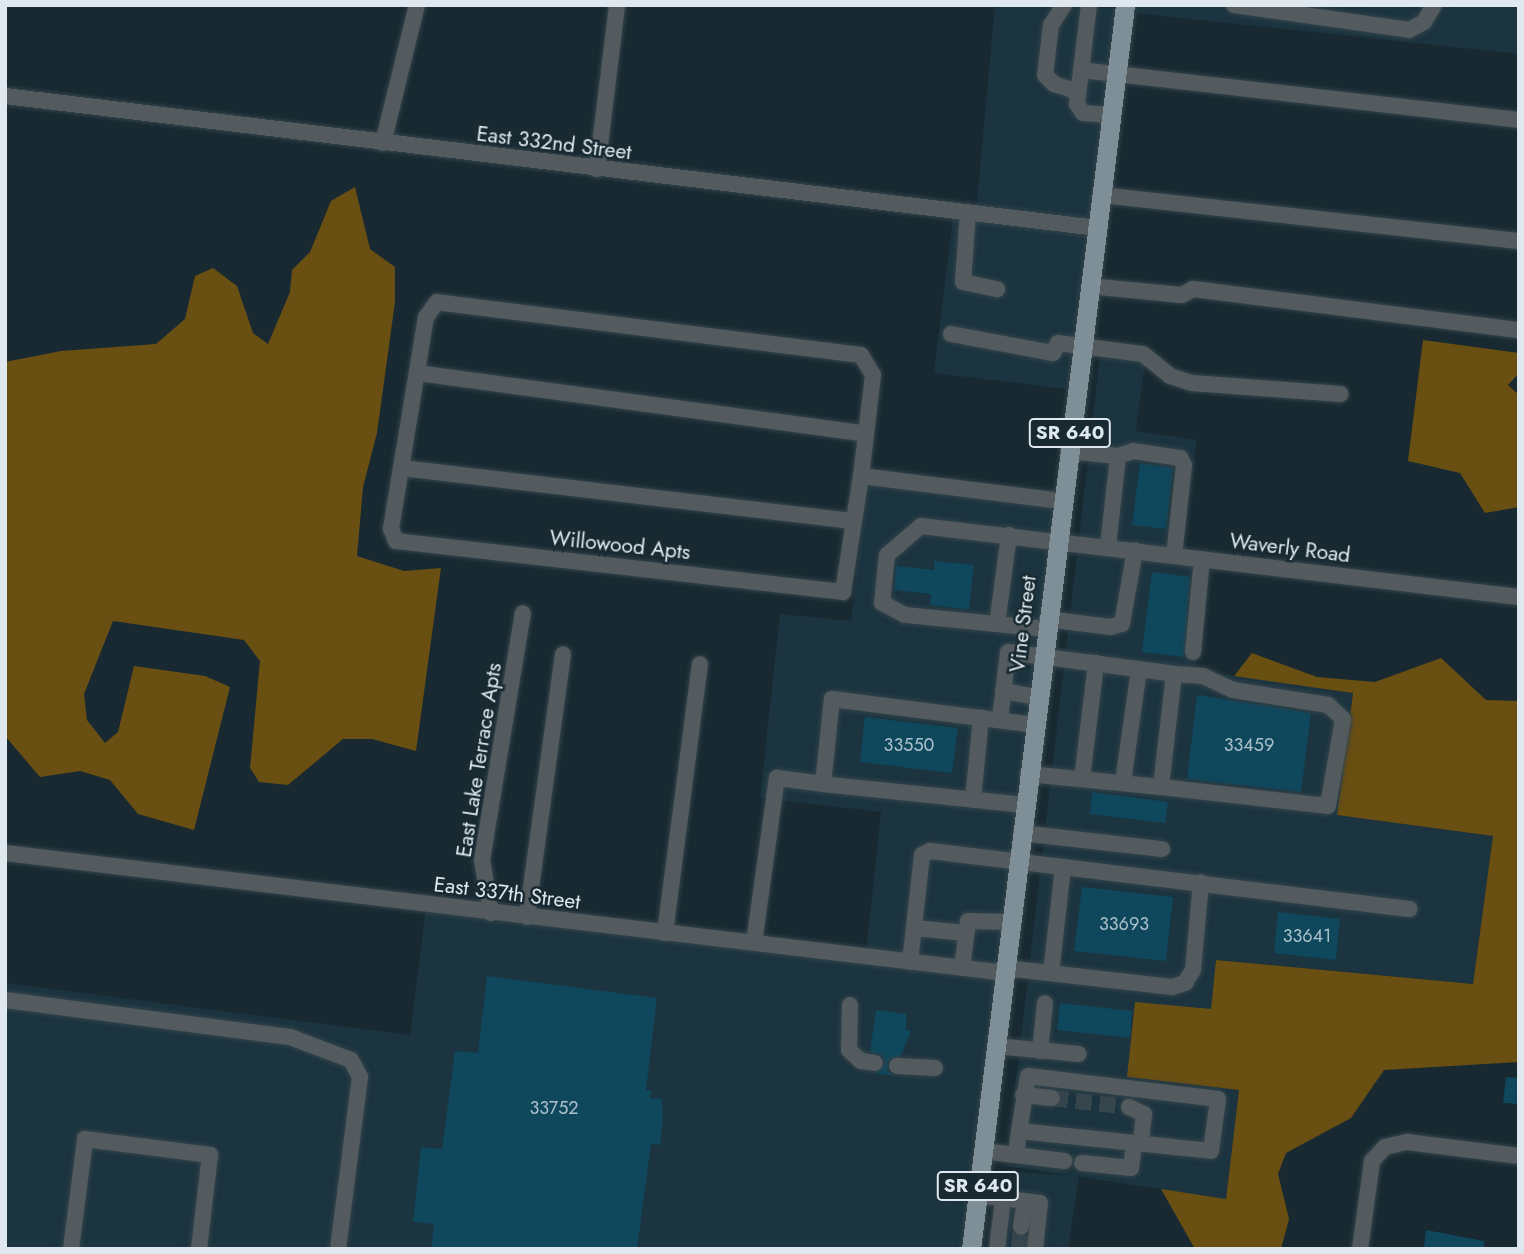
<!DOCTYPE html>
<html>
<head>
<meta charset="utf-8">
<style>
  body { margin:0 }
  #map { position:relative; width:1524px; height:1254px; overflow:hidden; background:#182931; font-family:Jost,sans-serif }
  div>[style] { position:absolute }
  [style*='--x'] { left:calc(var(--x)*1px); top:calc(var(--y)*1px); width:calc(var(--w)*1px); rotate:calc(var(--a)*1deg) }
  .built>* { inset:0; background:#1b343f }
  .forest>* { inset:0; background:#6a4f12 }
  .building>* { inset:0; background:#0f475c }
  .minor-tunnel>* { height:16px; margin-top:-8px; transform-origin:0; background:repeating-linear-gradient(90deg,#36464d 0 16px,transparent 0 24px) }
  .roads { filter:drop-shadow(0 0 2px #34444b) drop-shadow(0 0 2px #34444b) }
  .minor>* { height:16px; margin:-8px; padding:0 8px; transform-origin:8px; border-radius:8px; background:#535b5f }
  .major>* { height:19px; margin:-9.5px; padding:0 9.5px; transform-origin:9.5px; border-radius:9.5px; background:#7e8f97 }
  span { translate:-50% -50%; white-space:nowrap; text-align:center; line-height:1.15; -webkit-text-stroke:5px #182931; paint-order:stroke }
  .number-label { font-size:18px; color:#aac0ca }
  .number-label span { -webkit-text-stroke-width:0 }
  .shield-label span { padding:2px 5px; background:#182931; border:2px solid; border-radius:5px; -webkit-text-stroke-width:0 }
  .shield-label { font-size:19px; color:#dee8ee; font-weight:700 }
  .street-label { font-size:21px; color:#dee8ee }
  .frame { position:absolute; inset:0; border:7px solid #dee8ee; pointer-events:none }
</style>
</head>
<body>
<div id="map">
  <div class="built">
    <i style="clip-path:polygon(995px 5px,1121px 8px,1095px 225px,976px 211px)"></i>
    <i style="clip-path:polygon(1129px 5px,1519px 5px,1519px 54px,1133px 13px)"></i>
    <i style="clip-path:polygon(953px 215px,1093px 230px,1072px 390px,934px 373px)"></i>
    <i style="clip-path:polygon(1100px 356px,1145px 362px,1136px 431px,1197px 440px,1181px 565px,1207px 568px,1195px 670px,1353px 693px,1338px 815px,1493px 836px,1473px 984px,1216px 960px,1211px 1009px,1127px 1077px,1239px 1090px,1226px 1199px,1079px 1177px,1068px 1249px,996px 1249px,1005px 1171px,1065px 1175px,1006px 1166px)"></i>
    <i style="clip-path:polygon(867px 482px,1056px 505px,1001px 969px,866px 952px,881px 812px,760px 798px,780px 614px,851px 621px)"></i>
    <i style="clip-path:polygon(426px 908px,1000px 976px,966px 1249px,5px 1249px,5px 983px,410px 1035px)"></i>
  </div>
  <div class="forest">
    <i style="clip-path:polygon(355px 187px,370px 249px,395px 267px,395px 302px,377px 433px,363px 487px,357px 556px,404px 571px,441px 568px,416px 751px,372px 739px,343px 739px,288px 785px,259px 782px,250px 768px,260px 661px,244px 640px,113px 621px,84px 694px,87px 720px,105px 743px,118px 732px,134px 666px,205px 676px,230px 687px,194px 830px,138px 814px,110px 780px,80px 771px,40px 777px,5px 736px,5px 362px,61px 351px,156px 344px,185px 319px,195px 276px,213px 268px,237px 286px,253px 333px,268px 344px,290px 292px,292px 270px,310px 252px,331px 201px)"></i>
    <i style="clip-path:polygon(1423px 340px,1519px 353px,1519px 373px,1508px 385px,1519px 395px,1519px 507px,1485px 513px,1460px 473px,1408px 461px)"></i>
    <i style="clip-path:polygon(1252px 653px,1317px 677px,1375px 682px,1441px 658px,1486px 700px,1519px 701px,1519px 1062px,1384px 1070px,1351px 1118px,1286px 1153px,1278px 1174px,1289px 1219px,1281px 1249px,1195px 1249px,1161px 1189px,1226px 1199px,1239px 1090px,1127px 1077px,1135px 1002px,1211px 1009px,1216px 960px,1473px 984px,1493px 836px,1337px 815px,1353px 693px,1234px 676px)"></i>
  </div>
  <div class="building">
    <i style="clip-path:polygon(1140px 463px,1173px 468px,1166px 529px,1132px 525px)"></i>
    <i style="clip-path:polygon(934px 561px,974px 565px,969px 610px,930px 605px,931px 594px,894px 590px,896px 566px,934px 570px)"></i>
    <i style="clip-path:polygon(1152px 572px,1190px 577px,1184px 657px,1142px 652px)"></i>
    <i style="clip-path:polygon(1197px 695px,1311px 713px,1301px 792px,1187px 779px)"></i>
    <i style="clip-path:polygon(865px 717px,958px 728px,952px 773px,860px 762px)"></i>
    <i style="clip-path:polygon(1092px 792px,1168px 802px,1165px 823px,1090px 814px)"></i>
    <i style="clip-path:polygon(1082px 887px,1173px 897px,1166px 961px,1074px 951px)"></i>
    <i style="clip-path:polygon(1278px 912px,1340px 919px,1336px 960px,1274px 953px)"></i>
    <i style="clip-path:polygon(487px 976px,657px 998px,646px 1090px,651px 1090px,650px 1098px,662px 1099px,663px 1118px,660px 1145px,651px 1144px,637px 1249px,431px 1249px,434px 1224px,413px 1222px,421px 1147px,442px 1149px,455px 1051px,478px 1053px)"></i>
    <i style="clip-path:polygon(1060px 1003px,1132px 1011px,1130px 1038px,1057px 1030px)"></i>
    <i style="clip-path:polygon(876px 1010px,906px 1014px,906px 1030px,911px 1031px,901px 1056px,888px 1061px,887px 1070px,895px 1076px,874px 1073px,885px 1064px,882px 1055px,870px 1052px)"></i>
    <i style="clip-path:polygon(1506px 1077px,1519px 1078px,1519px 1104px,1503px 1103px)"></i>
    <i style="clip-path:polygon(1426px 1230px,1484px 1241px,1484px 1249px,1424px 1247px)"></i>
  </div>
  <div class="minor-tunnel">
    <i style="--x:1052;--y:1098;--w:78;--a:6.7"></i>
    <i style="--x:1019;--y:1249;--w:22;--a:-85"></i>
  </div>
  <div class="roads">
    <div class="minor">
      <i style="--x:1064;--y:5;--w:24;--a:123"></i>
      <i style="--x:1051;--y:25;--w:50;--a:96.8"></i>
      <i style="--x:1045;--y:75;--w:13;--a:45"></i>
      <i style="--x:1054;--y:84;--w:25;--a:18"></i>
      <i style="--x:1089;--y:5;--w:100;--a:96.9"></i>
      <i style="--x:1077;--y:104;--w:11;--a:56"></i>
      <i style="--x:1083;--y:113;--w:28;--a:4"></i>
      <i style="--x:1234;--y:5;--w:177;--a:8.1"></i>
      <i style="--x:1409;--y:30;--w:17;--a:-28"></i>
      <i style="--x:1424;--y:22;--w:20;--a:-60"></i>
      <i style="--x:1081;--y:70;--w:441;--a:6.5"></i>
      <i style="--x:5;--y:96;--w:1100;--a:6.89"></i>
      <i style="--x:383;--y:143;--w:142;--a:-76.2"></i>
      <i style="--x:597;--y:169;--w:165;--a:-83"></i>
      <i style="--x:1101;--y:195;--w:421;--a:6.3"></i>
      <i style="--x:968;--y:212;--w:70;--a:94.1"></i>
      <i style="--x:963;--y:282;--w:35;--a:12"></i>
      <i style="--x:1089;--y:286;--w:93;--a:5.5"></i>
      <i style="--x:1182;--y:295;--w:13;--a:-29"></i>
      <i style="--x:1193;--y:289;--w:329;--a:7.2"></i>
      <i style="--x:951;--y:334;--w:104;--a:10.6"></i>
      <i style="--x:1053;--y:353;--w:11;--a:-63"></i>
      <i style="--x:1058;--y:343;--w:86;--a:7.4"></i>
      <i style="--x:1143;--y:354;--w:35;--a:39"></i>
      <i style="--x:1170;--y:376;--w:23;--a:18"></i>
      <i style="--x:1192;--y:383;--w:149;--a:4.2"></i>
      <i style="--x:417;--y:373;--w:453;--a:7.7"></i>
      <i style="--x:1068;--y:451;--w:50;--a:5.7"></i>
      <i style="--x:1118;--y:456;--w:92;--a:96.3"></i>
      <i style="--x:1118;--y:456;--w:16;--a:-18"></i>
      <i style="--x:1133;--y:451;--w:48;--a:8.5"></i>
      <i style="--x:1180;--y:458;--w:8;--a:60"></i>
      <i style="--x:1184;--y:465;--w:91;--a:96.3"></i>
      <i style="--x:401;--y:468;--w:456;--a:6.7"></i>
      <i style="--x:861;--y:476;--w:102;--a:-83.2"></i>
      <i style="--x:873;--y:375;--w:23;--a:-121"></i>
      <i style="--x:861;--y:355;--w:427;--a:-172.9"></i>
      <i style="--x:437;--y:302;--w:19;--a:126"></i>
      <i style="--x:426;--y:317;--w:215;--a:99.4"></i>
      <i style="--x:391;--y:529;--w:13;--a:67"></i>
      <i style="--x:396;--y:541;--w:450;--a:6.5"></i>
      <i style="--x:843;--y:592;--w:117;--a:-81.2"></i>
      <i style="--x:861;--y:476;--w:202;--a:7.1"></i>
      <i style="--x:1047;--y:619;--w:64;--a:7.2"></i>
      <i style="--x:1110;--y:627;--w:12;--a:-14"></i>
      <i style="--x:1122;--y:624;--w:75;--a:-80"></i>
      <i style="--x:997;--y:624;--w:90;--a:-82.3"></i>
      <i style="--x:1046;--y:629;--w:142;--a:-174.3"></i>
      <i style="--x:905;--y:615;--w:26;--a:-152"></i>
      <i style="--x:882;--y:603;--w:48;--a:-84.1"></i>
      <i style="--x:887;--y:555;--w:45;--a:-40.5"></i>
      <i style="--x:921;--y:526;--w:602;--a:6.77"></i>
      <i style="--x:1193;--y:652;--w:93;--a:-84.5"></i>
      <i style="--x:1003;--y:691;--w:35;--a:10"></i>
      <i style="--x:1000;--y:719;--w:67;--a:-83.2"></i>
      <i style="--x:1008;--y:652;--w:167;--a:7.5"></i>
      <i style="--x:1174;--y:674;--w:114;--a:96.6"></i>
      <i style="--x:1161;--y:787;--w:134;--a:-174.4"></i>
      <i style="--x:1082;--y:779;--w:117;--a:-83.1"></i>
      <i style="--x:1123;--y:782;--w:114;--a:-81.9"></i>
      <i style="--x:1161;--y:787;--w:168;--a:6.5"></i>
      <i style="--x:1328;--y:806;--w:88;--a:-80.2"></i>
      <i style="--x:1343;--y:719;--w:21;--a:-137"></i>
      <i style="--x:1328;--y:705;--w:96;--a:-171"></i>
      <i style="--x:1233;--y:690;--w:33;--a:-155"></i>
      <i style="--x:1203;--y:676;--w:29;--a:-176"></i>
      <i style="--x:973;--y:800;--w:83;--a:-84.5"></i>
      <i style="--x:1025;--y:805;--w:203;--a:-174.1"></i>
      <i style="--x:823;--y:784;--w:85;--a:-84"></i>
      <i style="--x:832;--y:699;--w:204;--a:7.3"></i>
      <i style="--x:1021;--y:833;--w:142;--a:6.5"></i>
      <i style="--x:5;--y:853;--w:1007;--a:6.84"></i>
      <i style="--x:491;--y:913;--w:54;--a:-99.6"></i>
      <i style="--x:482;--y:860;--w:250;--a:-80.6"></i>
      <i style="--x:527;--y:917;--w:265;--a:-82.2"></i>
      <i style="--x:914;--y:928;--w:52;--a:5.5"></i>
      <i style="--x:665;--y:933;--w:271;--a:-82.6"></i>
      <i style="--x:754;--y:943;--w:167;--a:-82.1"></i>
      <i style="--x:777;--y:778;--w:46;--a:7.4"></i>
      <i style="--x:910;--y:962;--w:108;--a:-83.6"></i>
      <i style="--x:922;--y:855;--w:9;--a:-27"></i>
      <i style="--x:930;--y:851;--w:483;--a:6.9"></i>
      <i style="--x:962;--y:968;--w:47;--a:-82.7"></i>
      <i style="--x:968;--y:921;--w:43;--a:1.3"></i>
      <i style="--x:1005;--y:968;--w:168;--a:6.5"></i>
      <i style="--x:1172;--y:987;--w:14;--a:-17"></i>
      <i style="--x:1185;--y:983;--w:15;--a:-58"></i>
      <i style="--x:1193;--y:970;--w:88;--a:-84.8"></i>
      <i style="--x:1051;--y:973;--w:107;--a:-83.5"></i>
      <i style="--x:5;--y:1000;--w:287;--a:7.4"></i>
      <i style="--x:290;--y:1037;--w:65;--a:20.7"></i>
      <i style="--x:351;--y:1060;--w:19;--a:62"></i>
      <i style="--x:360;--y:1077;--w:173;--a:97.3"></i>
      <i style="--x:850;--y:1005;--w:45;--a:91.3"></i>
      <i style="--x:849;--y:1050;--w:16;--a:43"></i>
      <i style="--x:861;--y:1061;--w:14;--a:8"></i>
      <i style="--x:996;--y:1046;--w:83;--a:5.5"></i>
      <i style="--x:1040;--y:1051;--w:48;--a:-84.1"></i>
      <i style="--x:897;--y:1066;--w:38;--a:3"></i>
      <i style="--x:1023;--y:1095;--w:29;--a:6"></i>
      <i style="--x:1129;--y:1107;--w:17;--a:25"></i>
      <i style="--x:1144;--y:1114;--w:30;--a:96"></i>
      <i style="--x:983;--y:1151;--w:82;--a:7"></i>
      <i style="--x:1016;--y:1155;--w:24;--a:-83"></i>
      <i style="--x:1019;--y:1131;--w:193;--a:5.9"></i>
      <i style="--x:1211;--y:1151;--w:52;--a:-82.3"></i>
      <i style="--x:1218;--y:1099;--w:191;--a:-173.1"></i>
      <i style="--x:1028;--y:1076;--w:56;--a:99.3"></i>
      <i style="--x:1082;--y:1163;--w:49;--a:5.8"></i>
      <i style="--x:1131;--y:1168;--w:25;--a:-83"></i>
      <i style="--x:977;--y:1195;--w:48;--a:7.1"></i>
      <i style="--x:1025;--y:1201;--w:26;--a:99"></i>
      <i style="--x:1025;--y:1201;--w:15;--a:8"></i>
      <i style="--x:1040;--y:1203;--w:46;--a:96.2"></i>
      <i style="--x:71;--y:1249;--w:111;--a:-82.7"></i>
      <i style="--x:85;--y:1139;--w:126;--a:7.3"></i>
      <i style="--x:210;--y:1155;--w:95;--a:96.7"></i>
      <i style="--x:997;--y:1249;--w:50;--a:-83.2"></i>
      <i style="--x:1360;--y:1249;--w:89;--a:-82.2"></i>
      <i style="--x:1372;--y:1161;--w:19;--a:-47"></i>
      <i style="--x:1385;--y:1147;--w:23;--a:-13"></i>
      <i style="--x:1407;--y:1142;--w:113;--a:7.1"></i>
    </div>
    <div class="major">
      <i style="--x:971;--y:1249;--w:1253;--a:-82.94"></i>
    </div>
  </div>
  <div class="number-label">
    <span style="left:909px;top:745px">33550</span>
    <span style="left:1249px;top:745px">33459</span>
    <span style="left:1124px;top:924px">33693</span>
    <span style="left:1307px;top:936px">33641</span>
    <span style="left:554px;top:1108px">33752</span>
  </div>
  <div class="shield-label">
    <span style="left:1070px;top:433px">SR 640</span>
    <span style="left:978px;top:1186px">SR 640</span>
  </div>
  <div class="street-label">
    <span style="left:554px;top:143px;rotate:7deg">East 332nd Street</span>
    <span style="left:620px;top:545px;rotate:6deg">Willowood Apts</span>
    <span style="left:1290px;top:548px;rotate:7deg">Waverly Road</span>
    <span style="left:1023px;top:624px;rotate:-83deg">Vine Street</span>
    <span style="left:479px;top:760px;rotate:-81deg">East Lake Terrace Apts</span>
    <span style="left:507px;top:893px;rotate:7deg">East 337th Street</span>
  </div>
  <div class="frame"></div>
</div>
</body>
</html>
